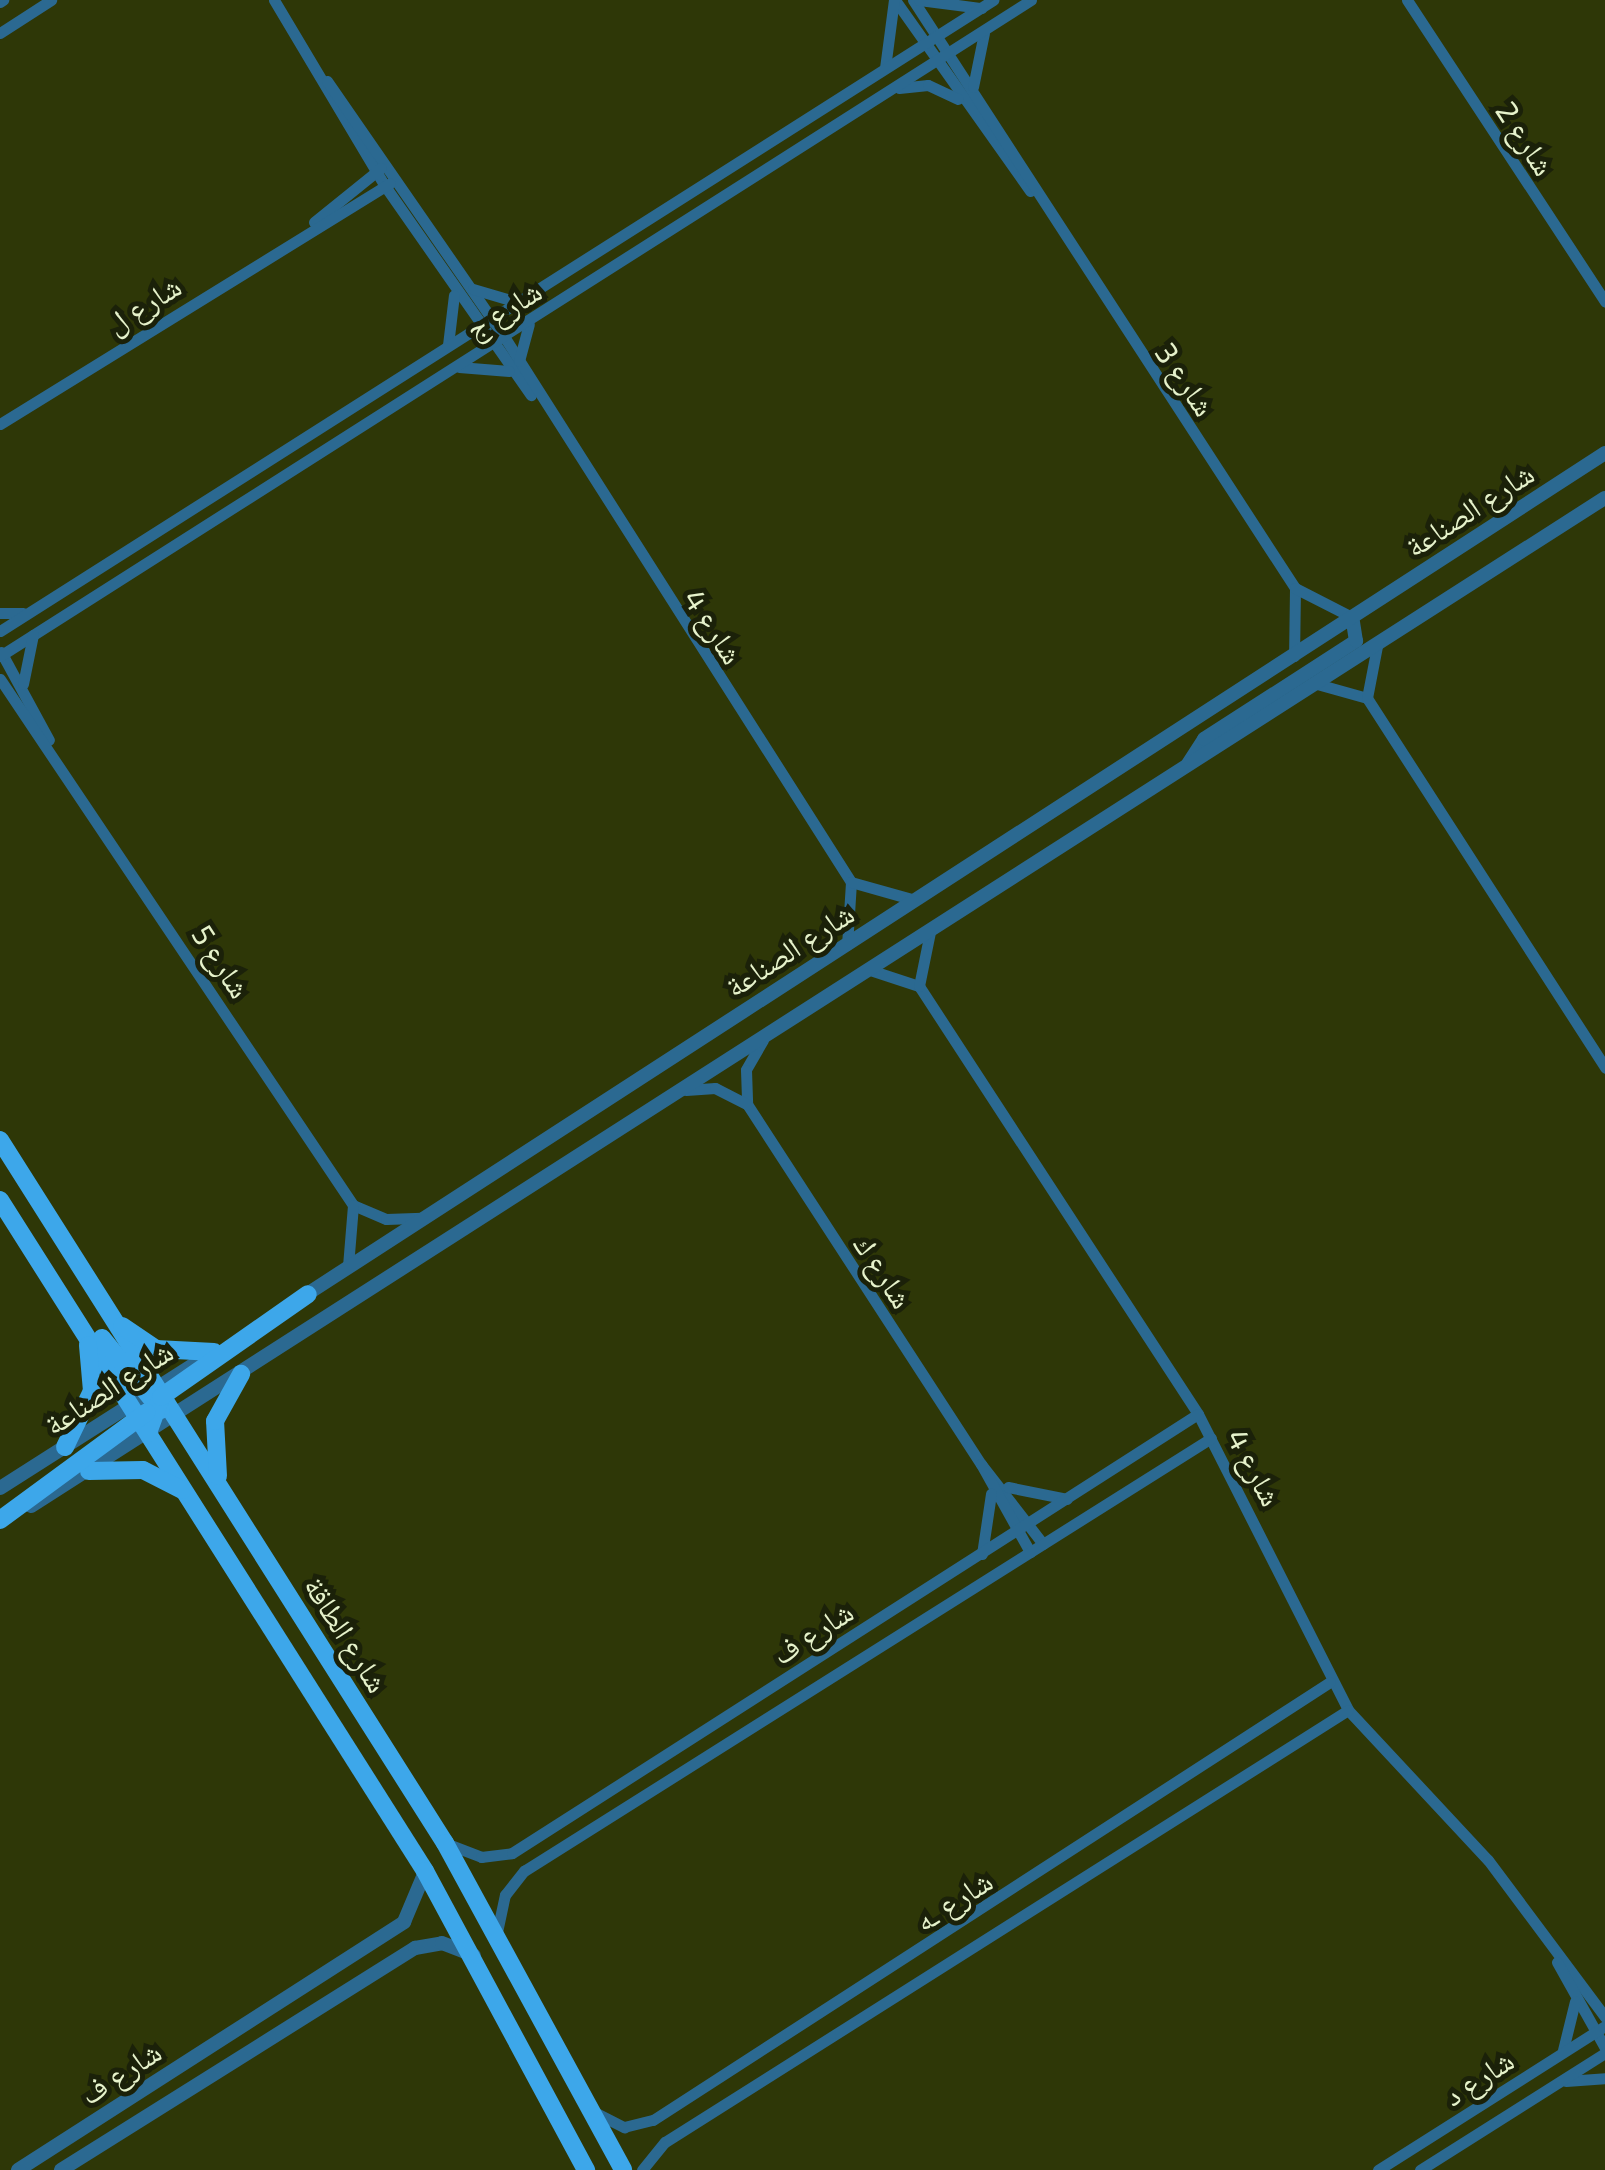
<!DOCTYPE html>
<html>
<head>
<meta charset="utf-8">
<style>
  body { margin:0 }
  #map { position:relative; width:1605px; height:2170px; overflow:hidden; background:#232c02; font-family:"Exo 2","Noto Naskh Arabic",sans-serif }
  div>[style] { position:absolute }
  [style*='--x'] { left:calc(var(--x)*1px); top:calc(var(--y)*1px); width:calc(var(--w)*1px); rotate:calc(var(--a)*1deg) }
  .built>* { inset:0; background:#2e3707 }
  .minor>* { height:11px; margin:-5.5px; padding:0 5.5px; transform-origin:5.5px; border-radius:5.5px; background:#2b6991 }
  .tertiary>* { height:14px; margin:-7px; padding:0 7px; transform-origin:7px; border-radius:7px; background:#2b6991 }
  .primary>* { height:18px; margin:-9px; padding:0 9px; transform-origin:9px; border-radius:9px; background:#3da7ea }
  span { translate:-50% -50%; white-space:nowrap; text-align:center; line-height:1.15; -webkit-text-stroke:10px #1b2109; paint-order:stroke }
  .street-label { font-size:30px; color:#e6f2cb }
</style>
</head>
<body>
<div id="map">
  <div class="built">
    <i style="clip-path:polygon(0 0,1605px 0,1605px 2170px,0 2170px)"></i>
  </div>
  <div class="minor">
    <i style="--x:274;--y:0;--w:217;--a:59.2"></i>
    <i style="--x:385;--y:186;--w:255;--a:55.1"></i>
    <i style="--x:895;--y:0;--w:234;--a:54.7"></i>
    <i style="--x:913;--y:0;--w:701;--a:56.99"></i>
    <i style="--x:1295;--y:588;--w:68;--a:90.8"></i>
    <i style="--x:919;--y:0;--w:63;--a:7.4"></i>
    <i style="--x:1407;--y:0;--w:361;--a:56.7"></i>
    <i style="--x:0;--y:2;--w:4;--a:-34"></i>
    <i style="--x:0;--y:33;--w:61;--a:-32.9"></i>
    <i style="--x:885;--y:68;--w:69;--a:-82.5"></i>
    <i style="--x:327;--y:81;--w:313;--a:55.3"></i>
    <i style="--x:505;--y:338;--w:645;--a:57.54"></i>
    <i style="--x:851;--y:882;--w:63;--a:93.6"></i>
    <i style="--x:973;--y:87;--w:55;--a:-78.5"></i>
    <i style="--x:899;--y:88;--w:29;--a:-6"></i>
    <i style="--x:928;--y:85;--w:33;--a:25"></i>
    <i style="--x:314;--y:222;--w:86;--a:-38.9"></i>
    <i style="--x:473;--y:289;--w:46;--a:16.5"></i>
    <i style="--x:448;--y:345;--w:50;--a:-83.2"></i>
    <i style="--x:519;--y:361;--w:38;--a:-75"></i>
    <i style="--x:459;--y:367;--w:50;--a:4.6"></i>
    <i style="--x:0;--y:424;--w:458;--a:-31.7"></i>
    <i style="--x:1295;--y:588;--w:64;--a:27"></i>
    <i style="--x:0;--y:613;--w:23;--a:0"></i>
    <i style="--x:0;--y:631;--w:1177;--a:-32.43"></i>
    <i style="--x:1;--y:652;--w:100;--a:61.4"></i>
    <i style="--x:0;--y:656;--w:1222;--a:-32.47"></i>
    <i style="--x:0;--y:679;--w:633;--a:56.13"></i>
    <i style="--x:353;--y:1205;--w:36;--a:23"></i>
    <i style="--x:386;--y:1219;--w:36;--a:-2"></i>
    <i style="--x:23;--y:684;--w:50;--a:-78.5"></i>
    <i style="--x:1317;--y:684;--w:52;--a:15.6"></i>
    <i style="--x:1367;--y:698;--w:440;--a:57.2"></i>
    <i style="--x:1367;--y:698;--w:53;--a:-79.1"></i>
    <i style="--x:851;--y:882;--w:66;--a:15.7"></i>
    <i style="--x:870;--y:970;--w:52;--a:18.1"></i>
    <i style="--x:919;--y:986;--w:511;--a:56.9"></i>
    <i style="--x:1198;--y:1414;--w:332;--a:63.1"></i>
    <i style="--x:1348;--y:1710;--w:205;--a:47"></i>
    <i style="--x:1488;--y:1860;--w:196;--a:53.3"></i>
    <i style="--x:919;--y:986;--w:55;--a:-78.5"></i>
    <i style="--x:763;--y:1040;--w:34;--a:120"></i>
    <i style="--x:746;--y:1070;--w:34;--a:88"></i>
    <i style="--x:747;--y:1104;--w:429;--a:57"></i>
    <i style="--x:981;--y:1464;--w:101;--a:52.2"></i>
    <i style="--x:686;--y:1090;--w:29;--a:-4"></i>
    <i style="--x:715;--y:1088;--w:36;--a:27"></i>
    <i style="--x:348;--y:1266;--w:61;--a:-85.3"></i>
    <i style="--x:981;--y:1464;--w:101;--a:60.9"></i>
    <i style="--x:1008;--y:1487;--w:60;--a:11.5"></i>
    <i style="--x:982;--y:1554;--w:61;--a:-81.5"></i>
    <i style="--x:445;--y:1843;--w:39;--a:21"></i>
    <i style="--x:481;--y:1857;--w:31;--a:-7"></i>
    <i style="--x:512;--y:1853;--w:814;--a:-32.62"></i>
    <i style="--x:497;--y:1932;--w:38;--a:-78"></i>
    <i style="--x:505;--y:1895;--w:31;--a:-52"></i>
    <i style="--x:524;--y:1871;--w:812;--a:-32.22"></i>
    <i style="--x:1557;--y:1962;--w:98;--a:60.8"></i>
    <i style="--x:1563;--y:2050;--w:50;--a:-76.2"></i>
    <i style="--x:1566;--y:2081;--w:39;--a:-4"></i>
    <i style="--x:594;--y:2112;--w:34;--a:27"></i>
    <i style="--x:624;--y:2127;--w:30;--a:-14"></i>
    <i style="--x:653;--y:2120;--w:806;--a:-32.9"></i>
    <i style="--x:642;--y:2170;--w:36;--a:-51"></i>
    <i style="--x:665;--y:2142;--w:808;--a:-32.31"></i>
    <i style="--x:1378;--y:2170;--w:269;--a:-32.4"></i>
    <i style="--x:1420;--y:2170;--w:219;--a:-32.3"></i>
  </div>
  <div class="tertiary">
    <i style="--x:1188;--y:764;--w:30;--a:-57"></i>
    <i style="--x:1204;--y:739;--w:181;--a:-32.8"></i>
    <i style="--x:1356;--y:641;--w:24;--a:-99"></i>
    <i style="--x:301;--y:1298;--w:1554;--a:-32.94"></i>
    <i style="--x:0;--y:1488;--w:235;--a:-32.5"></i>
    <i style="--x:31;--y:1506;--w:1869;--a:-32.64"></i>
    <i style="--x:18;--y:2170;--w:459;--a:-32.7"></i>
    <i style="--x:404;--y:1922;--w:54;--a:-67.2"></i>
    <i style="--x:61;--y:2170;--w:418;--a:-32.1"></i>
    <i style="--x:415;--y:1948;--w:27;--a:-10"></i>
    <i style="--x:442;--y:1943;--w:34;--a:21"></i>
  </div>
  <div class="primary">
    <i style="--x:0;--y:1140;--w:832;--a:57.67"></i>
    <i style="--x:445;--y:1843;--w:372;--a:61.4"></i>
    <i style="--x:0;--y:1200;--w:794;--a:57.65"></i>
    <i style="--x:425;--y:1871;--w:340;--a:61.7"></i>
    <i style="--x:122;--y:1326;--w:41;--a:34.1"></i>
    <i style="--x:156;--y:1349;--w:58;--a:3"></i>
    <i style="--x:102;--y:1338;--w:93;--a:50.7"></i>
    <i style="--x:148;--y:1433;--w:38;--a:-70"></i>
    <i style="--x:161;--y:1397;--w:179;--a:-35"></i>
    <i style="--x:65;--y:1447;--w:62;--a:-64.3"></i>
    <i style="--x:92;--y:1391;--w:46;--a:-95"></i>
    <i style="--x:89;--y:1471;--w:54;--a:-1.1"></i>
    <i style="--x:143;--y:1470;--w:44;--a:27.1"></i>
    <i style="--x:218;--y:1476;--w:55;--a:-93.1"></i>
    <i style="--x:215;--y:1421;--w:54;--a:-61"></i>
    <i style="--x:0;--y:1520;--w:182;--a:-36.3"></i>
  </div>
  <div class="street-label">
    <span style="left:1526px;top:138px;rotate:57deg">شارع 2</span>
    <span style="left:143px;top:304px;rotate:-32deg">شارع ل</span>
    <span style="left:503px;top:309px;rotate:-32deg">شارع ج</span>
    <span style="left:1186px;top:379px;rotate:56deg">شارع 3</span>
    <span style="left:1469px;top:509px;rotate:-33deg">شارع الصناعة</span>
    <span style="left:714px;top:626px;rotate:57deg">شارع 4</span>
    <span style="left:789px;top:949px;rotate:-33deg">شارع الصناعة</span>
    <span style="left:222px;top:961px;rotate:57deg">شارع 5</span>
    <span style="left:884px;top:1271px;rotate:57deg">شارع ك</span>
    <span style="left:108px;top:1387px;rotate:-33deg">شارع الصناعة</span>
    <span style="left:1255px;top:1467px;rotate:62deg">شارع 4</span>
    <span style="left:812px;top:1632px;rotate:-33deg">شارع ف</span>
    <span style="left:347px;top:1634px;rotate:58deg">شارع الطاقة</span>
    <span style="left:953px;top:1900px;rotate:-33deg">شارع ـه</span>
    <span style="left:120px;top:2072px;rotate:-33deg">شارع ف</span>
    <span style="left:1478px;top:2077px;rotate:-33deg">شارع د</span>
  </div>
</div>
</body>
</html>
